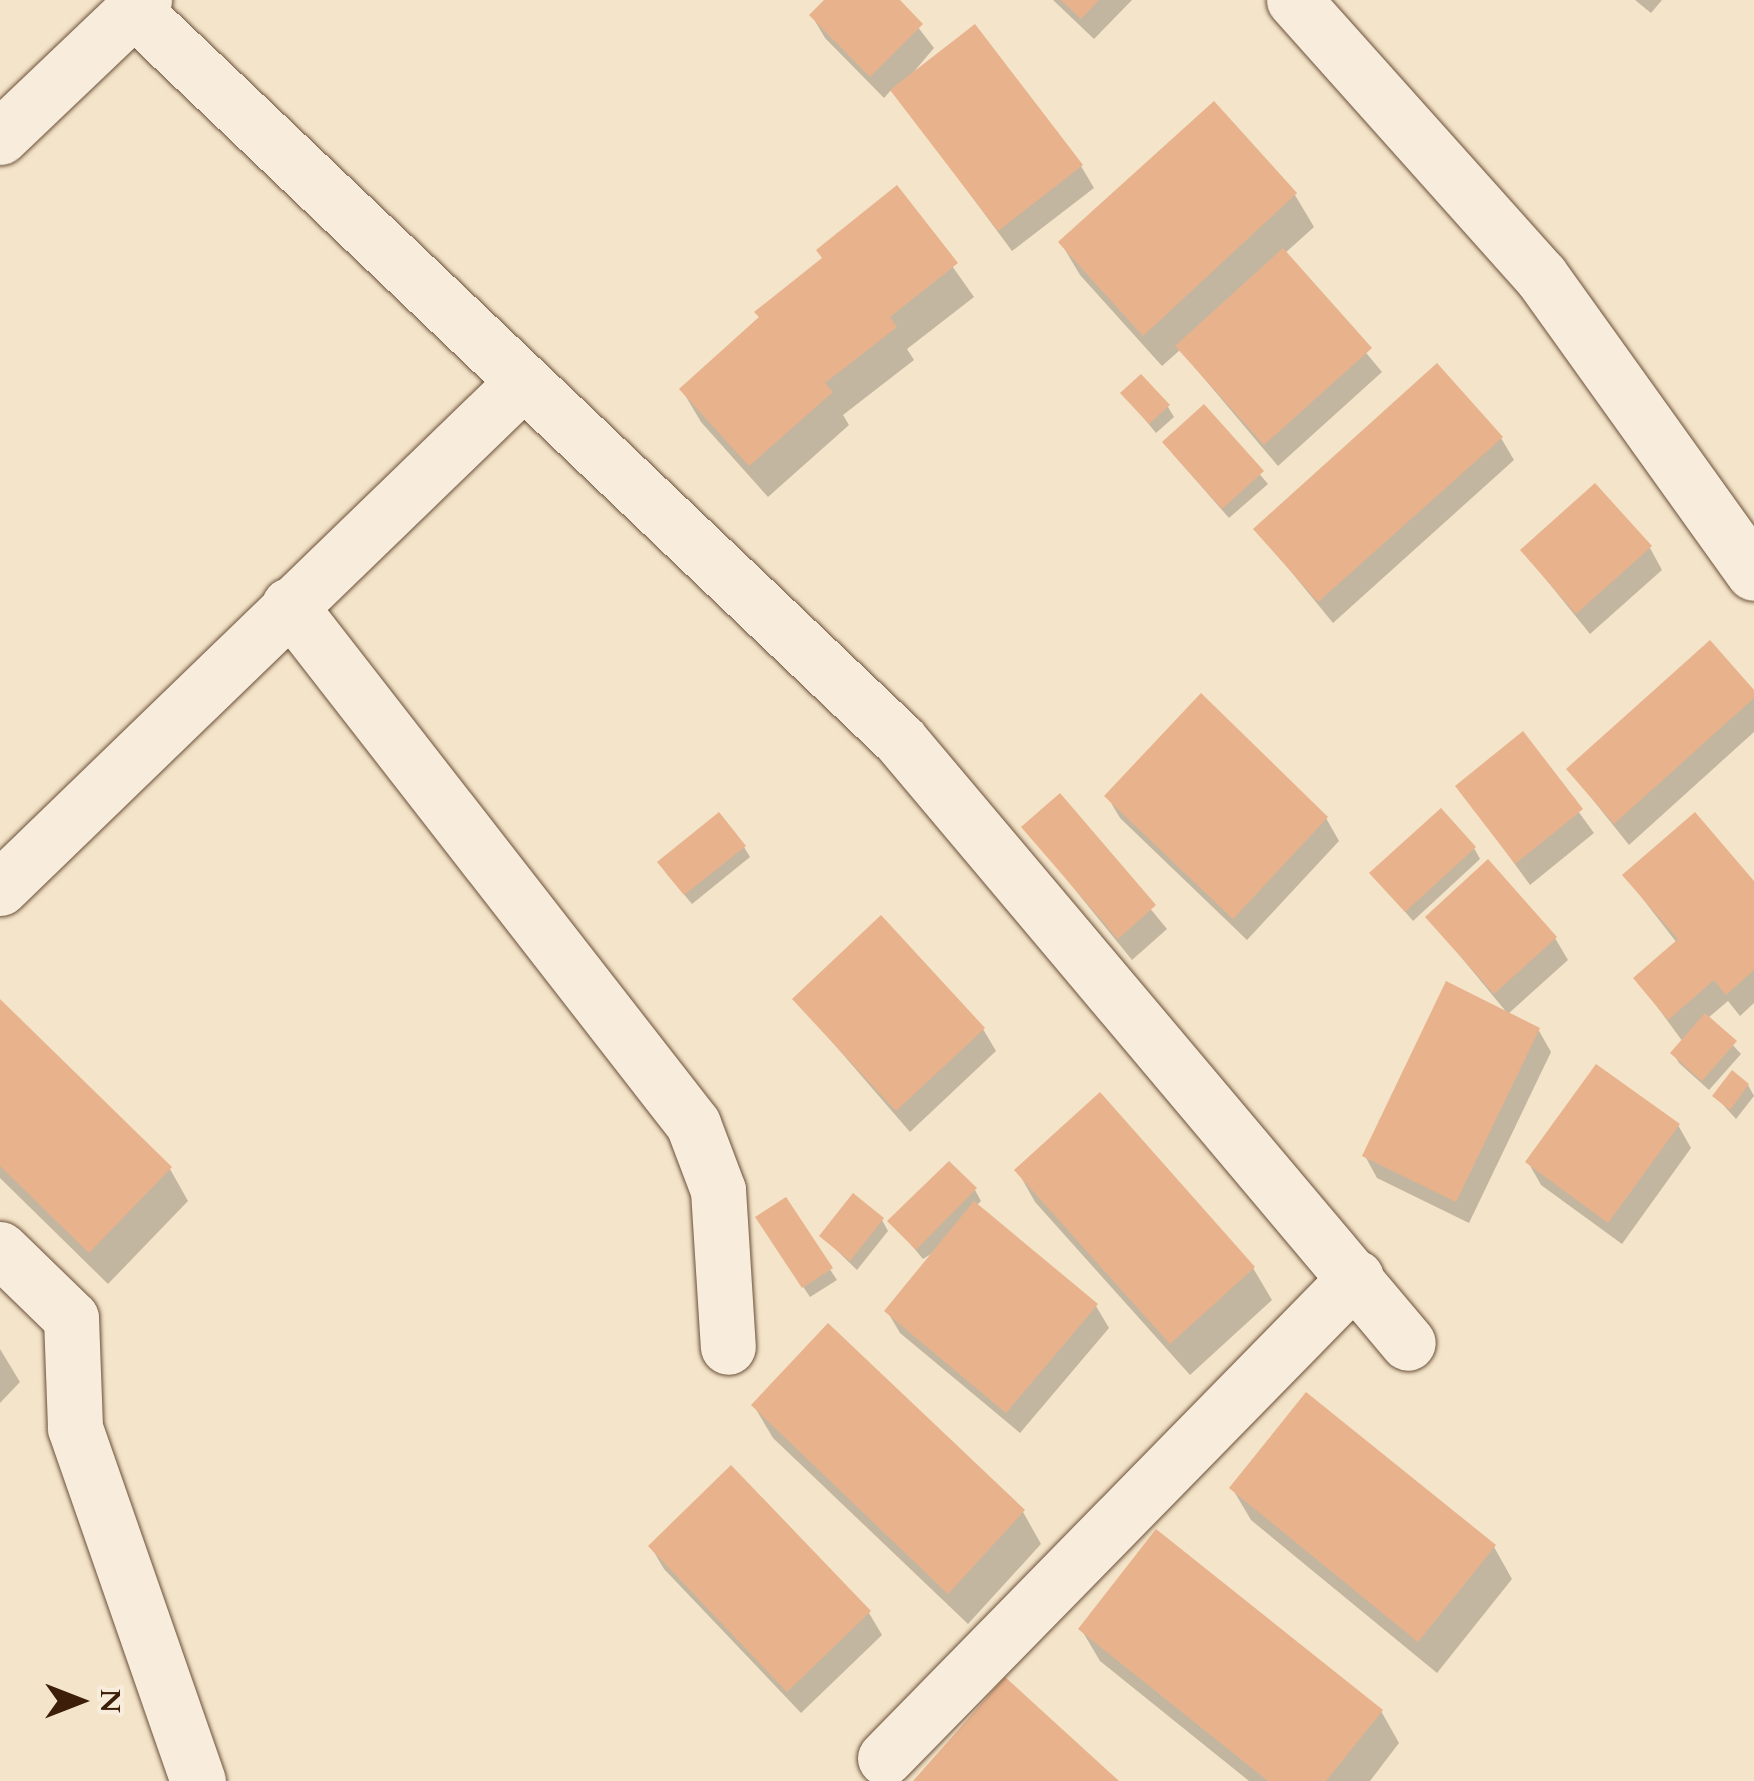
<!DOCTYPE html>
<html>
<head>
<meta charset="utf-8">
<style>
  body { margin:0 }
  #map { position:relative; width:1754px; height:1781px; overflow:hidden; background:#f4e4c9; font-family:Cardo,serif }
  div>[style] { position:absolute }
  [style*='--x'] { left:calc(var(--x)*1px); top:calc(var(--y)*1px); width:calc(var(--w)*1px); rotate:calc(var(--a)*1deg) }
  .shadow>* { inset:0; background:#0003 }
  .building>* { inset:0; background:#e8b28d }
  .roads { filter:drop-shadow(0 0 2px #6a5039) drop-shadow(0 0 2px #6a5039) }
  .minor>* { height:55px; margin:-27.5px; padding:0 27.5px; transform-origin:27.5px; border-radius:27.5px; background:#f8eddc }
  span { translate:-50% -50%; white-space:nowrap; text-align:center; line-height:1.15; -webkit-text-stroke:10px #f8eddc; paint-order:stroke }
  .north { position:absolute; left:30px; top:1651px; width:100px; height:100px; -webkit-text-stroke:8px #f8eddc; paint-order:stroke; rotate:90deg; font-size:28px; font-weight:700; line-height:40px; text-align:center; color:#3c1e09 }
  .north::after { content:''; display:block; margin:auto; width:35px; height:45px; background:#3c1e09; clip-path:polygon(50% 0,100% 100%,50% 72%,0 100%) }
</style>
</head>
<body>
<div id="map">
  <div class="shadow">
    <i style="clip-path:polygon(828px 0,897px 0,934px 48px,906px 81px,1081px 166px,1094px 188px,1012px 251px,892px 89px,884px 98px,825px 38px,812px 16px)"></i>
    <i style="clip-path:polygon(1053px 0,1132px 0,1094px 39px)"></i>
    <i style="clip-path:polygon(1635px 0,1662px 0,1651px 13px)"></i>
    <i style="clip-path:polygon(1214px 105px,1295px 195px,1314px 227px,1284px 254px,1382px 372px,1278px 466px,1180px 350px,1162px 366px,1080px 275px,1061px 243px)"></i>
    <i style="clip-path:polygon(897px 188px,974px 297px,907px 349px,914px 360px,843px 415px,849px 425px,768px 497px,701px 422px,682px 390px)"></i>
    <i style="clip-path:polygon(1123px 393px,1168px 407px,1174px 417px,1156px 433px)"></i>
    <i style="clip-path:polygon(1204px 408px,1268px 484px,1229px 518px,1172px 453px)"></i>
    <i style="clip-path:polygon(1501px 438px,1514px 460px,1333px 623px,1256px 529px)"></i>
    <i style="clip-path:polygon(1650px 548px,1662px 570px,1590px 634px,1523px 551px)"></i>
    <i style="clip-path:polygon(1754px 694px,1754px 732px,1629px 845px,1569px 770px)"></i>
    <i style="clip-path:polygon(1522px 734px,1594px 833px,1530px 885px,1458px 786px)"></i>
    <i style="clip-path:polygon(1107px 796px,1326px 818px,1339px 841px,1247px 940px,1120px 818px)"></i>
    <i style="clip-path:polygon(1059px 797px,1167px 929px,1132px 960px,1024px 827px)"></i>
    <i style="clip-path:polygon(744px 847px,750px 857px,692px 904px,666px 873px)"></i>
    <i style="clip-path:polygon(1474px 848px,1480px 859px,1413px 921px,1372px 873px)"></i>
    <i style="clip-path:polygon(1625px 876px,1754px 884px,1754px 1003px,1740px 1016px,1728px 1001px,1708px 1018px,1741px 1054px,1709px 1090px,1679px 1063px,1673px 1053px,1683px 1042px,1636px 978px,1677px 943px)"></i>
    <i style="clip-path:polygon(1428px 917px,1555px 938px,1568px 960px,1508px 1014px)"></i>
    <i style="clip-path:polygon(795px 999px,983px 1029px,996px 1051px,910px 1132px)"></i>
    <i style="clip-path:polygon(0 1002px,170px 1169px,188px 1201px,108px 1284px,0 1178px)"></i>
    <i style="clip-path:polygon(1538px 1029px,1551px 1052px,1469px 1223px,1377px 1178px,1365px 1156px)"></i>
    <i style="clip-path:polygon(1748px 1085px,1754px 1096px,1736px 1119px,1715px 1096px)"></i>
    <i style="clip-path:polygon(1678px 1125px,1691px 1148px,1622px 1244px,1541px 1185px,1528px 1162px)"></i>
    <i style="clip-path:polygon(1017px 1170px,1253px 1268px,1272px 1300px,1190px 1375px,1035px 1202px)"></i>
    <i style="clip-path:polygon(975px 1190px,981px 1201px,976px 1206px,1096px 1306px,1109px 1328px,1020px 1433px,900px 1333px,887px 1311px,936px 1251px,923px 1259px,891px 1221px)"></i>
    <i style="clip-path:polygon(785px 1201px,837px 1280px,810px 1297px,764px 1228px)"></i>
    <i style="clip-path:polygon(882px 1220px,888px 1231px,857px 1270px,822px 1236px)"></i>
    <i style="clip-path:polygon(0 1349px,20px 1382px,0 1403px)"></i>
    <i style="clip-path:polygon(754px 1406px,1023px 1512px,1041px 1544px,968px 1624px,773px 1438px)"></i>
    <i style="clip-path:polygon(1232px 1488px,1494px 1547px,1512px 1579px,1437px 1673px,1251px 1520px)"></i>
    <i style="clip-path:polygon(651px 1547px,869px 1613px,882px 1635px,801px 1713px,664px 1569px)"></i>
    <i style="clip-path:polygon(1081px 1629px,1381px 1711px,1399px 1743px,1370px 1781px,1249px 1781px,1100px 1661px)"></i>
  </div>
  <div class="building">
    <i style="clip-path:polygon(824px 0,900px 0,923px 24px,870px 77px,809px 15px)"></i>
    <i style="clip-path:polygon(1061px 0,1099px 0,1081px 19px)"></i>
    <i style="clip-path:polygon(975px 24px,1083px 165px,998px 231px,890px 90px)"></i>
    <i style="clip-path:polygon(1214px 101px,1297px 193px,1143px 336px,1058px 242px)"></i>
    <i style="clip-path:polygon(897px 185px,958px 263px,890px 317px,897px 327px,825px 383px,833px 392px,749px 466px,679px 389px,759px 317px,754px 312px,822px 258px,816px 250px)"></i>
    <i style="clip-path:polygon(1283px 248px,1372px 348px,1264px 445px,1175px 346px)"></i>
    <i style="clip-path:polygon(1437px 363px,1503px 437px,1318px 602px,1253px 529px)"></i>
    <i style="clip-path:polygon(1141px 374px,1170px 405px,1149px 424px,1120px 393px)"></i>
    <i style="clip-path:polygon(1204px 404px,1264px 471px,1222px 509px,1162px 442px)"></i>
    <i style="clip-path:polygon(1595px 483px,1652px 546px,1576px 614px,1520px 550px)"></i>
    <i style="clip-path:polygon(1710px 640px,1754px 690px,1754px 698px,1614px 824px,1566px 769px)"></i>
    <i style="clip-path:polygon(1201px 693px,1328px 817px,1233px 919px,1104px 796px)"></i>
    <i style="clip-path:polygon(1523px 731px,1583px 809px,1515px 864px,1455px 786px)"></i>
    <i style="clip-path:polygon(1060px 793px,1156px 905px,1118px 939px,1021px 827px)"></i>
    <i style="clip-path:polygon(1441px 808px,1476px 847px,1405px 912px,1369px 873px)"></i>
    <i style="clip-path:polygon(719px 812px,746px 846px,684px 895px,657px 862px)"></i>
    <i style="clip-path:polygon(1695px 812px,1754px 881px,1754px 970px,1726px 995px,1714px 980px,1668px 1020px,1633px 978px,1678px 939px,1622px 875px)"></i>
    <i style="clip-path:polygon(1488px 859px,1557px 937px,1494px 994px,1425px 917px)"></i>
    <i style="clip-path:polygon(881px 915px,985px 1028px,896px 1111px,792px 999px)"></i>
    <i style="clip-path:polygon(1446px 981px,1540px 1028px,1456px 1202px,1362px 1156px)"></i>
    <i style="clip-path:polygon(0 999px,172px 1167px,89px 1253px,0 1166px)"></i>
    <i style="clip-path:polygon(1705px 1013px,1737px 1041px,1702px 1081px,1670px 1053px)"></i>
    <i style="clip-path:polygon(1596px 1064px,1680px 1124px,1608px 1223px,1525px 1162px)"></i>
    <i style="clip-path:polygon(1732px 1070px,1749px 1084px,1730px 1110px,1712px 1096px)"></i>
    <i style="clip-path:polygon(1100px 1092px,1255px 1267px,1170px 1344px,1014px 1170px)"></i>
    <i style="clip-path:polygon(949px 1161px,977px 1188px,916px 1250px,887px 1221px)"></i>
    <i style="clip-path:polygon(853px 1193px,884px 1218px,850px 1261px,819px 1236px)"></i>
    <i style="clip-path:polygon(786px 1197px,833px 1268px,802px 1288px,755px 1217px)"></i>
    <i style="clip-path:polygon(974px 1201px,1098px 1304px,1006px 1413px,884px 1311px)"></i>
    <i style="clip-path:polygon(828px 1323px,1025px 1510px,948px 1594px,751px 1405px)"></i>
    <i style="clip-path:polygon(1306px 1392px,1496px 1545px,1418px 1642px,1229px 1488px)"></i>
    <i style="clip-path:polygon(731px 1465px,871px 1611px,787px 1692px,648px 1546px)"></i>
    <i style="clip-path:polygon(1156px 1529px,1383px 1710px,1326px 1781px,1268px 1781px,1078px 1629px)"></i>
    <i style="clip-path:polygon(1005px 1677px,1119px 1781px,913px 1781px)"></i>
  </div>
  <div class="roads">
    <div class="minor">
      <i style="--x:1294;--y:0;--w:370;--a:48.2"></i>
      <i style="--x:1541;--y:276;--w:365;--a:54.4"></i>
      <i style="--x:134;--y:10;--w:1058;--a:43.62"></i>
      <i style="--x:900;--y:740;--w:788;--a:49.89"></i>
      <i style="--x:0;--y:137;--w:199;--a:-43.6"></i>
      <i style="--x:289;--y:605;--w:658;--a:52.1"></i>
      <i style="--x:693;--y:1124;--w:71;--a:69.3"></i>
      <i style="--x:718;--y:1190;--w:157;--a:86.4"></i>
      <i style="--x:0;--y:888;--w:728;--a:-44.05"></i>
      <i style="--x:0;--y:1249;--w:99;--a:44.2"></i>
      <i style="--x:71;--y:1318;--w:110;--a:87.9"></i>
      <i style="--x:75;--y:1428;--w:374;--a:70.8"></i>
      <i style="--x:885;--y:1758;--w:673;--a:-45.6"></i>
    </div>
  </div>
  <div class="north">N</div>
</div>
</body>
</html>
